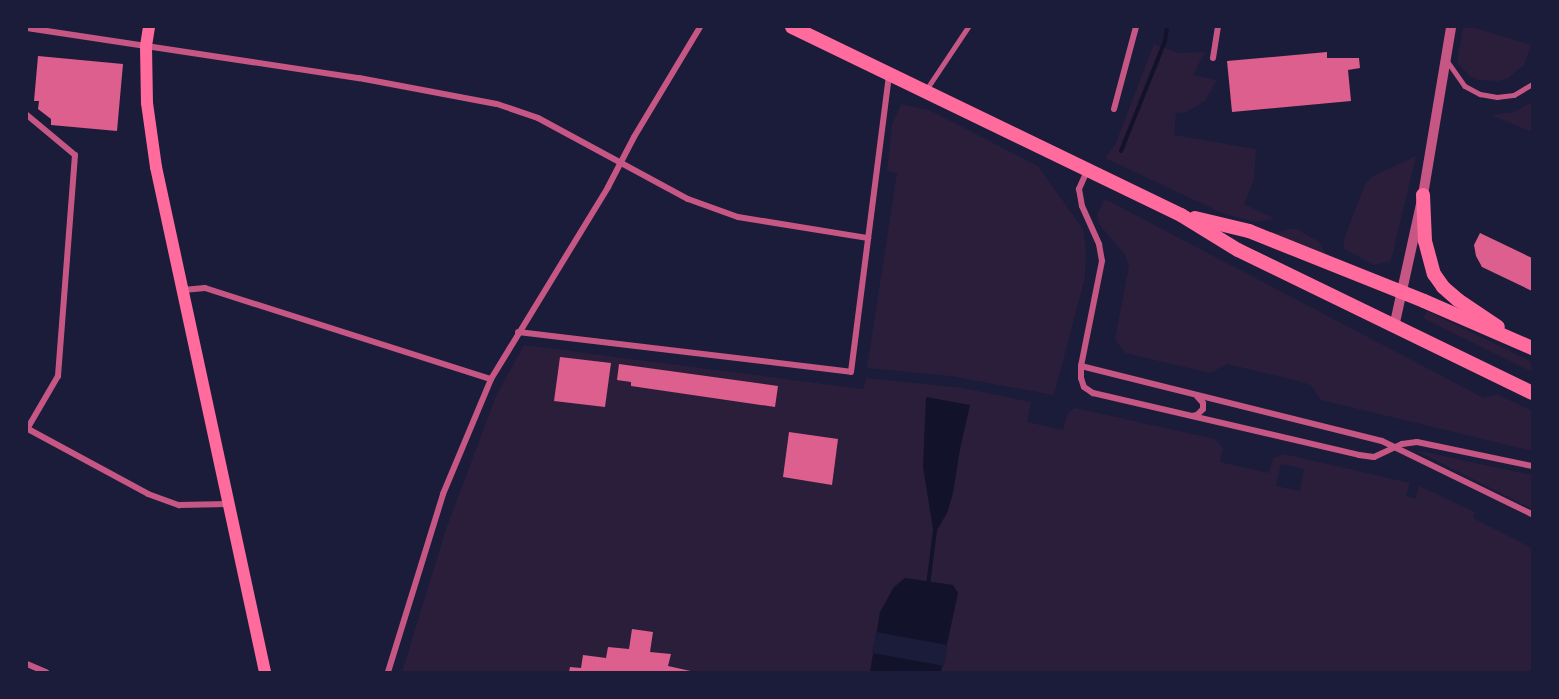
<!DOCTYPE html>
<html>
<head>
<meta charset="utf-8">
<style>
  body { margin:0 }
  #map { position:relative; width:1559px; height:699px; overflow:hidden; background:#1b1b3a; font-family:Ubuntu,sans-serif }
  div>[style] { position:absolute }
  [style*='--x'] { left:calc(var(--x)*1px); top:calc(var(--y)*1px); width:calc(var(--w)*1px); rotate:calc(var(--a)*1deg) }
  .green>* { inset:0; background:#2a1e3b }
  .water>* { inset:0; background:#12122b }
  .pier>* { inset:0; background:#1b1b3a }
  .stream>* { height:4px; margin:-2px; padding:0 2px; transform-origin:2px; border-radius:2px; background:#12122b }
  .building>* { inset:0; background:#dd5f8e }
  .service>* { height:4.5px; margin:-2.25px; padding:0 2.25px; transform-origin:2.25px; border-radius:2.25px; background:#c65784 }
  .minor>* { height:6px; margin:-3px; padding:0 3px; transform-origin:3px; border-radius:3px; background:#c65784 }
  .tertiary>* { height:10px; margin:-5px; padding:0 5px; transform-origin:5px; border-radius:5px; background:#c65784 }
  .secondary>* { height:12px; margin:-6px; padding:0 6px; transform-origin:6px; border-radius:6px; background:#ff6b9d }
  .trunk>* { height:14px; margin:-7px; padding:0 7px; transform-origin:7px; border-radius:7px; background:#ff6b9d }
  span { translate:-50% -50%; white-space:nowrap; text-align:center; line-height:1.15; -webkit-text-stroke:6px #1b1b3a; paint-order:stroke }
  .frame { position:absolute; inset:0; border:28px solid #1b1b3a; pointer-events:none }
</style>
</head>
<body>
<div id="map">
  <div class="green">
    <i style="clip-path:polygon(1463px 27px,1473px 27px,1531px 45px,1524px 65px,1508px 78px,1499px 81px,1479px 80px,1470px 76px,1457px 63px)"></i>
    <i style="clip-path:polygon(1154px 44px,1178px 53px,1205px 52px,1193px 75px,1217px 80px,1205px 101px,1186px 112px,1176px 113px,1174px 135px,1256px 149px,1254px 180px,1244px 204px,1275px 219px,1255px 222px,1222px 213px,1105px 158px,1115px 145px)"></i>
    <i style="clip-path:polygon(1532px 102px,1532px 132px,1491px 115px,1514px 112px)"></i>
    <i style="clip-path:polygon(901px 104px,929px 110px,1038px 166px,1083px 229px,1086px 251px,1085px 277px,1054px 395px,950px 376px,867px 368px,897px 173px,887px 171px,892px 125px)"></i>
    <i style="clip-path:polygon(1416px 156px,1391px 261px,1374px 265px,1344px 249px,1344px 239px,1365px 184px,1373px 176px)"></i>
    <i style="clip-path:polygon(1105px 199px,1484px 398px,1497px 394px,1532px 411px,1532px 451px,1321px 400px,1311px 385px,1294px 380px,1227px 364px,1210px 373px,1125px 353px,1115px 339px,1129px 266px,1125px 255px,1099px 224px,1097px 214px)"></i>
    <i style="clip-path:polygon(1288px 229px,1297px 229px,1319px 242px,1326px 255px,1270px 235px)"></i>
    <i style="clip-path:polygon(1427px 311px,1532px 362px,1532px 372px,1423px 318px)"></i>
    <i style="clip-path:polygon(evenodd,524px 345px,863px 389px,866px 378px,963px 388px,1031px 402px,1027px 422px,1063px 430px,1068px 412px,1075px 408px,1215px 439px,1223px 448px,1220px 462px,1269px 473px,1273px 458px,1284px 454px,1410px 483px,1406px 496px,1415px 499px,1419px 486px,1475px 512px,1473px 518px,1532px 548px,1532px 672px,402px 672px,446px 529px,496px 396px,524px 345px,1281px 464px,1304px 469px,1300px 491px,1276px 486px,1281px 464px)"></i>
    <i style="clip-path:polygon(1415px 450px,1532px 475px,1532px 509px)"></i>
  </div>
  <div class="water">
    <i style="clip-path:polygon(926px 397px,970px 405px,960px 449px,953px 493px,947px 513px,934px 535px,923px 467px)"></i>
    <i style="clip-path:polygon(905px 578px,953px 585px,958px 593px,941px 672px,870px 672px,880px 612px,894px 587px)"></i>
  </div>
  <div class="pier">
    <i style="clip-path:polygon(876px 632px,948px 645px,944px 666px,872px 653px)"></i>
  </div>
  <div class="stream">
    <i style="--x:1121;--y:151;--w:118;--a:-68.2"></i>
    <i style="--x:1165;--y:41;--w:14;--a:-82"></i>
    <i style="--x:928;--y:585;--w:55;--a:-82.7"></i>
  </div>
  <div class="building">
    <i style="clip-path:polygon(1327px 52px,1327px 58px,1359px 58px,1360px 68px,1348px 70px,1351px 101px,1232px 112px,1227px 61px)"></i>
    <i style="clip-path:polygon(38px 56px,123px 64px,117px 131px,51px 125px,51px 119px,38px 109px,39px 101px,34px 101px)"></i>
    <i style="clip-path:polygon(1480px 233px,1532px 258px,1532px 291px,1482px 267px,1476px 256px,1474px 245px)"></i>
    <i style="clip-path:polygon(560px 357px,611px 363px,605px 407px,554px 401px)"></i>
    <i style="clip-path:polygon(619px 364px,778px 386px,775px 407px,631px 386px,631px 382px,617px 380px)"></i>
    <i style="clip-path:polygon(789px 432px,838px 439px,832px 485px,783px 477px)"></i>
    <i style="clip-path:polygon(632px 629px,653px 632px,650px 652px,671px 654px,668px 666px,695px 672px,569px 672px,570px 667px,581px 668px,583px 655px,606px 658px,608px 647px,629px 649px)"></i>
  </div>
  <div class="service">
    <i style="--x:1448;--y:62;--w:29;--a:55"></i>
    <i style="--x:1465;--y:86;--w:17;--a:28"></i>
    <i style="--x:1480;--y:94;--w:17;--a:10"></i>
    <i style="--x:1497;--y:97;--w:17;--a:-7"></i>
    <i style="--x:1514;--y:95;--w:21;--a:-31"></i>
    <i style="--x:926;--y:90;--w:76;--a:-56.3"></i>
  </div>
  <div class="minor">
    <i style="--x:27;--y:28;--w:336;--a:8.6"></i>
    <i style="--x:359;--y:78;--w:140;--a:10.7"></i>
    <i style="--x:497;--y:104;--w:43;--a:18.9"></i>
    <i style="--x:538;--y:118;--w:170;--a:28.4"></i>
    <i style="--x:688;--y:199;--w:53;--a:19.8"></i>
    <i style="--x:738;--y:217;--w:132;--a:9.2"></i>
    <i style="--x:1213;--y:58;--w:31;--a:-81"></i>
    <i style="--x:1114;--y:109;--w:85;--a:-75"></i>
    <i style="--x:27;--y:115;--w:62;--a:39.8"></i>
    <i style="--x:75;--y:155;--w:222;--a:94.4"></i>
    <i style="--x:58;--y:376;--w:61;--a:120.3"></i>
    <i style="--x:1087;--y:171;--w:20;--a:114"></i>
    <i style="--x:1079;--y:189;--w:17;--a:80"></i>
    <i style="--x:1082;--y:206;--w:42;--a:65.9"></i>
    <i style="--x:1099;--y:244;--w:17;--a:80"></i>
    <i style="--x:1102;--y:261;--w:107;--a:101.3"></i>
    <i style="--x:1081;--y:366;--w:12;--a:90"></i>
    <i style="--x:1081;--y:378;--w:9;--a:72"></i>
    <i style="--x:1084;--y:387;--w:11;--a:34"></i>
    <i style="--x:1093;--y:393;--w:273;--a:13.1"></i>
    <i style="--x:1359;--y:455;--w:15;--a:8"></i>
    <i style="--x:1374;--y:457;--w:31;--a:-25"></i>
    <i style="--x:1402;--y:444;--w:15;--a:-8"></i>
    <i style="--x:1417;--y:442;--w:117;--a:11.8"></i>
    <i style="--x:183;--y:290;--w:22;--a:-5"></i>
    <i style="--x:205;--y:288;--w:300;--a:17.7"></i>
    <i style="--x:518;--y:332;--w:335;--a:6.8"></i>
    <i style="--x:851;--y:372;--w:300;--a:-82.7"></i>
    <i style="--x:1081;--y:366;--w:310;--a:14"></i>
    <i style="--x:1382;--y:441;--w:167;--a:26"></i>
    <i style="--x:1192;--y:416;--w:5;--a:-11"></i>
    <i style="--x:1197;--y:415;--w:8;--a:-45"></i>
    <i style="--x:1203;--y:409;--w:6;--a:-90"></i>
    <i style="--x:1203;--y:403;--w:9;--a:-131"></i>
    <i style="--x:28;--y:429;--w:136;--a:28.4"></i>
    <i style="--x:148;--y:494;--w:33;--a:20"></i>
    <i style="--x:179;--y:505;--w:49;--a:-1.2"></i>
    <i style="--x:27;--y:664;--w:21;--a:23"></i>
    <i style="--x:388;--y:672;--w:186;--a:-72.8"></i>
    <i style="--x:443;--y:494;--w:125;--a:-67.3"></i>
    <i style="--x:491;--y:379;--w:225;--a:-58.6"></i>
    <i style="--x:608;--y:187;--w:56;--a:-62.5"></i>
    <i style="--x:634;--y:137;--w:128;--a:-59"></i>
  </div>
  <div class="tertiary">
    <i style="--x:1394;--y:327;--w:135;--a:-77.6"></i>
    <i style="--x:1423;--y:195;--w:170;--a:-80.5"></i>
  </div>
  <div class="secondary">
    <i style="--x:149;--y:27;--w:19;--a:99"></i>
    <i style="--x:146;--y:46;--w:57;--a:89"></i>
    <i style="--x:147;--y:103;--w:65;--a:82"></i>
    <i style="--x:156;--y:167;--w:517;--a:77.82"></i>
  </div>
  <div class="trunk">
    <i style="--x:792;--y:27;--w:432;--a:25.8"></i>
    <i style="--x:1181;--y:215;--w:67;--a:31.6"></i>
    <i style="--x:1238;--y:250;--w:327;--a:25.9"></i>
    <i style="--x:1423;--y:195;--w:46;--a:87.5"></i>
    <i style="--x:1425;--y:241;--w:34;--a:75"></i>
    <i style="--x:1434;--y:274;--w:16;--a:55"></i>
    <i style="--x:1443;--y:287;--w:20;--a:41"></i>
    <i style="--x:1458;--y:300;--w:48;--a:34"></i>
    <i style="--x:1195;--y:218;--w:56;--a:13.5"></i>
    <i style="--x:1249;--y:231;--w:188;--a:21.8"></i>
    <i style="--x:1424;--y:301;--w:118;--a:23.5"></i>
  </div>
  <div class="frame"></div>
</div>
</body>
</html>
